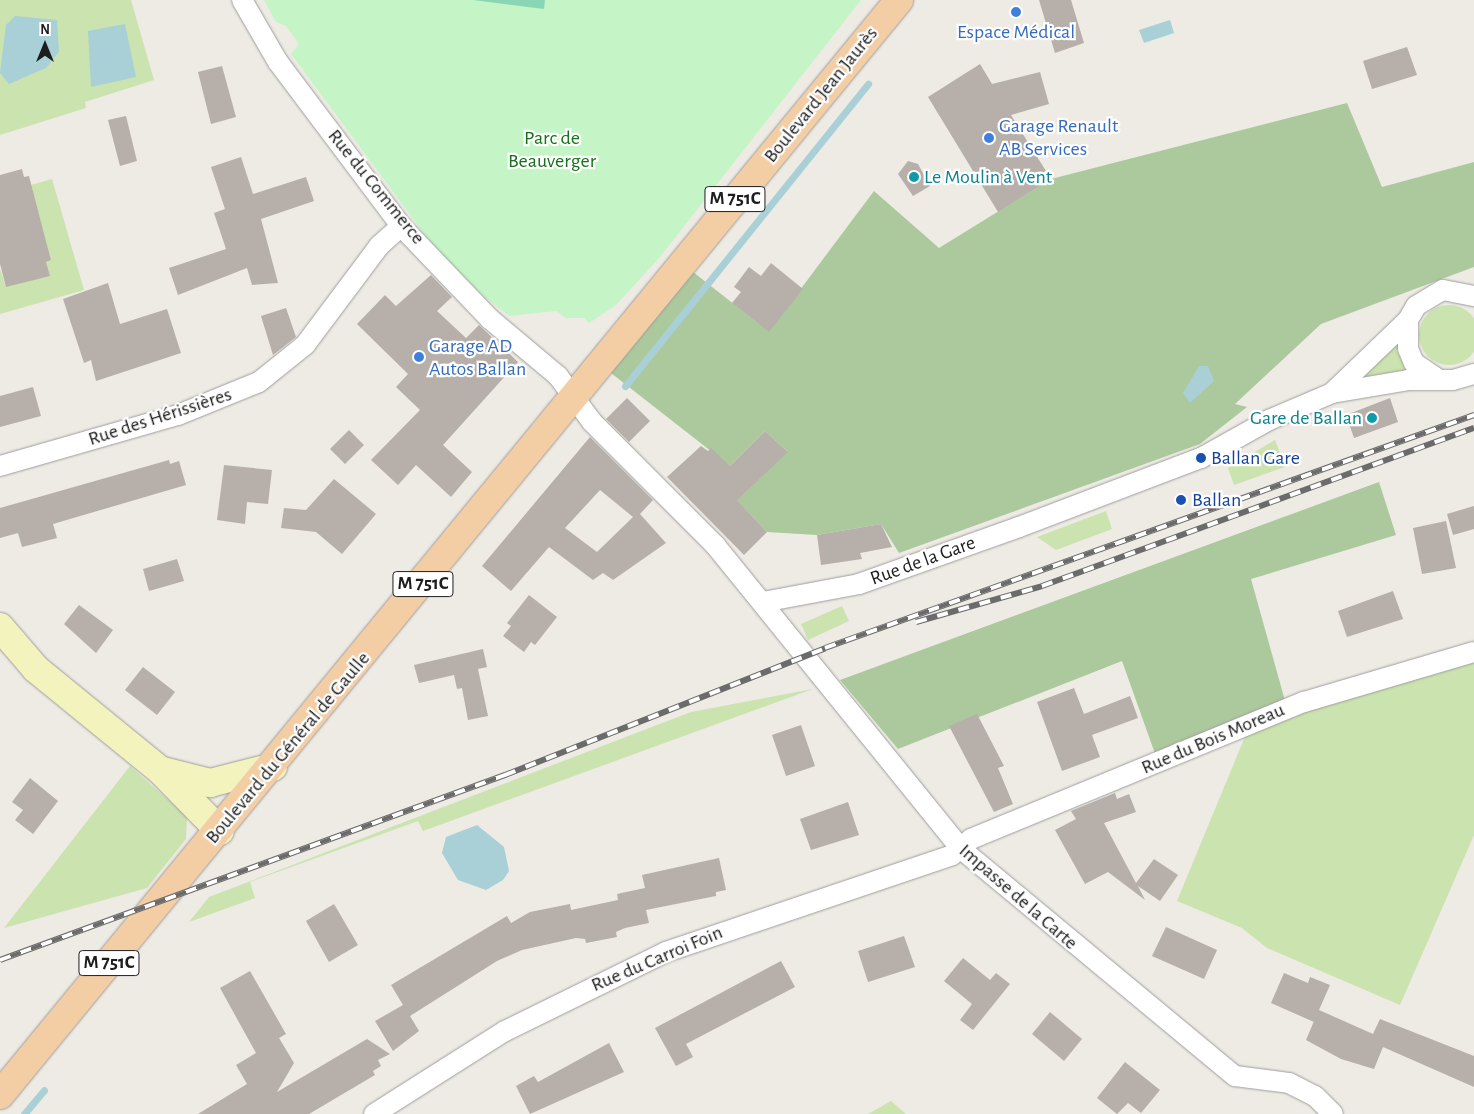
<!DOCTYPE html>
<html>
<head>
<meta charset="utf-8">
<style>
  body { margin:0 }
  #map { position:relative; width:1474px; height:1114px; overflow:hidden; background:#eeeae4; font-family:"Alegreya Sans",sans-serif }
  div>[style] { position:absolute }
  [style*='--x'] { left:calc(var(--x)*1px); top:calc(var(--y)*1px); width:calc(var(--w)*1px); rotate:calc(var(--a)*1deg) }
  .grass>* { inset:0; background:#cbe3af }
  .round { border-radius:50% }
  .forest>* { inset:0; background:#acc99d }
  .park>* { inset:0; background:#c5f4c6 }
  .pitch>* { inset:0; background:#89d5b4 }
  .water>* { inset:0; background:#a9cfd7 }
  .stream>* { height:7px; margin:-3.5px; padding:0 3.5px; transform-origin:3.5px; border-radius:3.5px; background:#a9cfd7 }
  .building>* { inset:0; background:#b7afaa }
  .roads { filter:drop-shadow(0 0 1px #9e9e9e) drop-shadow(0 0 1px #9e9e9e) }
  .street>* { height:20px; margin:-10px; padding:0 10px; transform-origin:10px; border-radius:10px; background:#fff }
  .secondary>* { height:28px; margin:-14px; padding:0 14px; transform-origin:14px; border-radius:14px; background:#f3f3bd }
  .primary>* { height:28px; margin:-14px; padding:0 14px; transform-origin:14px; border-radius:14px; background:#f3cda4 }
  .rail>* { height:5.5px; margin-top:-2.75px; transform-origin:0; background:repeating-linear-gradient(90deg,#fff 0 11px,#6b6b6b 0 22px); box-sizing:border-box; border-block:1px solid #6b6b6b }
  .dots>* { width:14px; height:14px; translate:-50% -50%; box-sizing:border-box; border:2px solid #fff; border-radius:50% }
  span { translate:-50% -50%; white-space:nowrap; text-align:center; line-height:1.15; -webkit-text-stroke:4.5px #fff; paint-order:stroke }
  .shield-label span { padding:1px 4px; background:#fff; border:1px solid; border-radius:4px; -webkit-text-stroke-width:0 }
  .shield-label { font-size:19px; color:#1d1d1d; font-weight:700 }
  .shop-label { font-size:20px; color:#366cbe }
  .left { translate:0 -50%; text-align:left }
  .street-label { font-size:20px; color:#1d1d1d }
  .park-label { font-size:20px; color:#167118 }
  .culture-label { font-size:20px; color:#0d838f }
  .right { translate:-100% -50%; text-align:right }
  .transit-label { font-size:20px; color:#164399 }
  .north { position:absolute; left:20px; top:20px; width:50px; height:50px; -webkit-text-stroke:4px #fff; paint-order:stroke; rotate:0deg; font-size:14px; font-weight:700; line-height:20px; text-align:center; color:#1d1d1d }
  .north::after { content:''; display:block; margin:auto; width:18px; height:22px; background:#1d1d1d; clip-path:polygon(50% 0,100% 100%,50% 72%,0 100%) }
</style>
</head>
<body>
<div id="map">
  <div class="grass">
    <i style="clip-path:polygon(0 0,131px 0,154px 80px,85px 102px,86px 108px,0 135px)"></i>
    <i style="clip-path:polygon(52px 179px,84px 290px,0 314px,0 269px,5px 284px,49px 275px,46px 262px,51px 260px,31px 185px)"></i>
    <i class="round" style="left:1419px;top:305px;width:60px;height:60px"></i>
    <i style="clip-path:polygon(1396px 342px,1408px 369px,1356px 383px)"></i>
    <i style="clip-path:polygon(1275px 440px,1285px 467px,1234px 485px,1228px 468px)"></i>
    <i style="clip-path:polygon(1106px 511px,1112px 529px,1056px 550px,1037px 537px)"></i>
    <i style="clip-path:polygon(842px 606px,849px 621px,808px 640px,801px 624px)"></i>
    <i style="clip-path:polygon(1474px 652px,1474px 835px,1400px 1005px,1267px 948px,1242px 928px,1177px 901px,1251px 722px)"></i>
    <i style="clip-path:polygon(813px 689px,423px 831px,418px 821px,250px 882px,255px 898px,189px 922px,209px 897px,691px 712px)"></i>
    <i style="clip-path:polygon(130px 766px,187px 817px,186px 839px,147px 888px,4px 928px)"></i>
    <i style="clip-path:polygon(891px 1101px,906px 1114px,868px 1114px)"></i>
  </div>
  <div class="forest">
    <i style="clip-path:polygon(1347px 103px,1382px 187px,1474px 162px,1474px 267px,1321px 324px,1235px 404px,1247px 407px,1200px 444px,899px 553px,881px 524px,817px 535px,767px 532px,734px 497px,787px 451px,765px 431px,730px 466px,602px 366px,683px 264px,759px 324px,776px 322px,874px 191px,939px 248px,1051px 179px)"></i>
    <i style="clip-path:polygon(1379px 482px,1396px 535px,1251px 579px,1287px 708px,1158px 762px,1122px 661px,898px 749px,840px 680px)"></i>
  </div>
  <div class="park">
    <i style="clip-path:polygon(264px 0,861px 0,660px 257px,616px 305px,589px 323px,584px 318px,566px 318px,556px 311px,509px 316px,451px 270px,291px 54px,299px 44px,286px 26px,276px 22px)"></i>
  </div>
  <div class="pitch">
    <i style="clip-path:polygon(473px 0,545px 0,544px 9px)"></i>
  </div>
  <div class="water">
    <i style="clip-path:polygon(15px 16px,57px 20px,59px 52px,46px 68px,9px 84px,0 73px,6px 25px)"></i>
    <i style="clip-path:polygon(1170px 20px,1174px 33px,1144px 43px,1139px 30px)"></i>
    <i style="clip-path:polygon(125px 24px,136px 77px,91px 87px,88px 31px)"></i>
    <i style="clip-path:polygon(1199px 366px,1208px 366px,1214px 381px,1190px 403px,1183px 393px)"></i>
    <i style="clip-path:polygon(477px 825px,504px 847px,509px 871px,503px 880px,486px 890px,458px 880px,442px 853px,446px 837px)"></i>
  </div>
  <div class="stream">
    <i style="--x:625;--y:386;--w:388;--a:-51.2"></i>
    <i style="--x:24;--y:1114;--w:31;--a:-50"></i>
  </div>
  <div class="building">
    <i style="clip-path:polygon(1039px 0,1071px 0,1084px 43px,1055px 53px)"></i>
    <i style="clip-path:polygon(1407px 47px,1417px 75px,1372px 89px,1363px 61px)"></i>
    <i style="clip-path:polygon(980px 64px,992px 84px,1040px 72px,1049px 104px,1011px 115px,1051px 179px,998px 212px,928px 97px)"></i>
    <i style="clip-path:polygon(222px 66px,236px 117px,211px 124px,198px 72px)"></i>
    <i style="clip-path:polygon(126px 116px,137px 161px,120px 166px,108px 120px)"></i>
    <i style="clip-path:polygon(241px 157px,253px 194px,306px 177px,314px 201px,261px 219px,278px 283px,252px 285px,247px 268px,178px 295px,169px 268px,226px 249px,214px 213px,225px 209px,211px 167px)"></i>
    <i style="clip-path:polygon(908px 161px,918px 164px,930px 186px,913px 196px,898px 174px)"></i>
    <i style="clip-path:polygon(22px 169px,24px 177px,29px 176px,51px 260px,46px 262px,50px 276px,6px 287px,0 264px,0 175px)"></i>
    <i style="clip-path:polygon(771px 263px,803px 289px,769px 332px,732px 303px,741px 292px,734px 287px,749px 267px,761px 276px)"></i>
    <i style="clip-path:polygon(431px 275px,452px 297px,437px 311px,466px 338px,479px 325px,518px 362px,443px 445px,472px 472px,451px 497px,416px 465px,398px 485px,371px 460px,420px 410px,396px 387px,408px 374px,357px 324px,385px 295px,396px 306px)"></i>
    <i style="clip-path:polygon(108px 283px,120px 324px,167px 309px,181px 353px,96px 381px,91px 360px,84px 363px,63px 299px)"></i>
    <i style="clip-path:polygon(286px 308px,296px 337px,273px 355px,261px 316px)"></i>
    <i style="clip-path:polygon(33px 387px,41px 416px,0 427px,0 396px)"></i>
    <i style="clip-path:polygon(627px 398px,650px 421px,629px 442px,606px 419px)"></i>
    <i style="clip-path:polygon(1390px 398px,1398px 422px,1354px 438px,1346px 415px)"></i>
    <i style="clip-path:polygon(349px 430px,364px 445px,345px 464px,330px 449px)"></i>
    <i style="clip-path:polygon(765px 431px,788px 452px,737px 500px,767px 532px,744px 555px,667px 477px,701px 446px,708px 451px,711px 448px,730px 466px)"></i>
    <i style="clip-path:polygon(evenodd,590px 437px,653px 500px,640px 514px,666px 543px,613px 580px,603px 573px,593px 580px,549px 547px,511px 591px,482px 566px,590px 437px,600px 490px,633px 517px,597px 552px,565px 528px,600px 490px)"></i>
    <i style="clip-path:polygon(169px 460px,170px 464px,179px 461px,186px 485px,53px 524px,57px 538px,22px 547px,18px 533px,0 538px,0 508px)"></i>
    <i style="clip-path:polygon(224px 465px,272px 470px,268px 504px,247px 502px,245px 524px,217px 520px)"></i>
    <i style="clip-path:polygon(334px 479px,376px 514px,342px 554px,316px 532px,281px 528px,284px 508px,306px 510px)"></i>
    <i style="clip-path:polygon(1474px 506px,1474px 529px,1453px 535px,1447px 514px)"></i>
    <i style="clip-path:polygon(1446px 521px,1456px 568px,1422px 574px,1413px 528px)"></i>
    <i style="clip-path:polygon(881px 524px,892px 547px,860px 553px,862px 559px,821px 565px,817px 535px)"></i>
    <i style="clip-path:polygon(177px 559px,184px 581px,149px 591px,143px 569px)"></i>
    <i style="clip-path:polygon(1393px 591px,1403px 619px,1347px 637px,1338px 611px)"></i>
    <i style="clip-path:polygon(529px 595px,557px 617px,535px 645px,531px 642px,524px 652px,503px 636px,511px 626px,507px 623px)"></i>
    <i style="clip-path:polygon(79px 605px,113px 630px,96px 653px,64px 624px)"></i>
    <i style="clip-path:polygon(483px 649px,487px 667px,478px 669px,488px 716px,468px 720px,462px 688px,457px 689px,454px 675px,419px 683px,414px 665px)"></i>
    <i style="clip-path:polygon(143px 667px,175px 692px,157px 715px,125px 690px)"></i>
    <i style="clip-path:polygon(1074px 688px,1084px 714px,1130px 696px,1138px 718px,1092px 735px,1100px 757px,1062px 771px,1037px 702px)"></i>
    <i style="clip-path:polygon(977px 714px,1004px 766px,998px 768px,1013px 804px,994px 812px,949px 726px)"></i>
    <i style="clip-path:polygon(801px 725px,815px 766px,786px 776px,772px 735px)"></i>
    <i style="clip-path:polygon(30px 778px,58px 801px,33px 834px,15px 820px,23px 810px,12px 802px)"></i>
    <i style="clip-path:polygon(1115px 793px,1117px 799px,1129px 794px,1136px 812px,1104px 823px,1136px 883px,1154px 859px,1178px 875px,1160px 901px,1138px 886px,1145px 900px,1108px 872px,1085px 884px,1055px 830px,1076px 819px,1071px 811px)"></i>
    <i style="clip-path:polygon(848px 802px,859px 835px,811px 850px,800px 819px)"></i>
    <i style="clip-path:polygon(719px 858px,726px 890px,716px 892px,716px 896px,646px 910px,649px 923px,625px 928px,616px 932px,617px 937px,586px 943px,585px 939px,576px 938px,522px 950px,497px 961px,410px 1016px,419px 1031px,393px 1051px,375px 1021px,403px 1005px,391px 985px,507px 916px,511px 923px,530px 912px,570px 904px,571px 910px,618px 900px,617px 894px,645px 888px,642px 875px)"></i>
    <i style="clip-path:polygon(334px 904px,358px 945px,329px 962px,306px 921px)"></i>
    <i style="clip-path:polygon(1166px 927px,1217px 950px,1204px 979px,1152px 956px)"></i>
    <i style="clip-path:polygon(904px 936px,915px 967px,868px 982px,858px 951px)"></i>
    <i style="clip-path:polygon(963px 958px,990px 980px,996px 973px,1010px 984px,973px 1030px,960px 1020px,972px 1004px,944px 981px)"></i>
    <i style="clip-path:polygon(781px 961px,795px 987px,686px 1044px,693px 1057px,676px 1066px,655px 1028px)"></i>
    <i style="clip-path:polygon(250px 971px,286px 1034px,279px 1038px,294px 1063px,277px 1092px,367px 1039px,390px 1054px,378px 1060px,381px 1066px,373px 1071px,375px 1075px,309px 1114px,198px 1114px,247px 1084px,236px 1065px,256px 1053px,220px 988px)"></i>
    <i style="clip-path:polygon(1284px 973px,1308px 983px,1310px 977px,1330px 985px,1319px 1010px,1373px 1034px,1380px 1019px,1474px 1056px,1474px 1087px,1383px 1047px,1374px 1069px,1341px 1059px,1306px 1040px,1317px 1014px,1314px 1022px,1271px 1003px)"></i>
    <i style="clip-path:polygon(1050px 1012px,1082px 1039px,1064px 1061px,1032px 1034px)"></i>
    <i style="clip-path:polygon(609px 1043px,624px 1072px,530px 1114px,516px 1086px,534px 1076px,538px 1082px)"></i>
    <i style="clip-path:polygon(1125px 1062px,1160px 1090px,1141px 1113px,1128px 1103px,1117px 1114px,1097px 1098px)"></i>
  </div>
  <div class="roads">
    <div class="street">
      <i style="--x:242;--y:0;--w:72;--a:59.9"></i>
      <i style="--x:278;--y:62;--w:205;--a:53.1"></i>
      <i style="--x:401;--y:226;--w:129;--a:46.3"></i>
      <i style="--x:490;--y:319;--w:89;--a:40"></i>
      <i style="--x:558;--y:376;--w:57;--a:53.5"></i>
      <i style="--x:592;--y:422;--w:174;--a:45"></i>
      <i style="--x:715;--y:545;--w:390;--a:51"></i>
      <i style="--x:960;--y:848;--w:357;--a:39.7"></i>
      <i style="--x:1235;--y:1076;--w:54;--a:7.4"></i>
      <i style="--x:1289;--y:1083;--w:29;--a:27"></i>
      <i style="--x:1315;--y:1096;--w:25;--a:45"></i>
      <i style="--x:1438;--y:379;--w:29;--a:-146"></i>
      <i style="--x:1414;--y:363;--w:15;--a:-113"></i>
      <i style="--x:1408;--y:349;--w:29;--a:-90"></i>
      <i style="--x:1408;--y:320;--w:16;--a:-60"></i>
      <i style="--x:1416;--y:306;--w:31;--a:-31"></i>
      <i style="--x:1443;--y:290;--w:32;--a:11"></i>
      <i style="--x:1332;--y:393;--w:105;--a:-43.8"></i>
      <i style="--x:0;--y:466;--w:185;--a:-16"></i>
      <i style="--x:178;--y:415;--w:87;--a:-22.2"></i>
      <i style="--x:259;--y:382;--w:59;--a:-38.8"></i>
      <i style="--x:305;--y:345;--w:124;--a:-53.2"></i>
      <i style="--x:379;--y:246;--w:30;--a:-42"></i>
      <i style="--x:763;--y:602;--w:98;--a:-10.6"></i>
      <i style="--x:859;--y:584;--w:170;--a:-19.6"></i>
      <i style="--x:1019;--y:527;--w:195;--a:-20.8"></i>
      <i style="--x:1201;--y:458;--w:78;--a:-29.2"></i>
      <i style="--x:1269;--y:420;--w:69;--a:-23.2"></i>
      <i style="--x:1332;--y:393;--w:77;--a:-9.7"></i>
      <i style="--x:1408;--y:380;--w:45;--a:0"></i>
      <i style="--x:1453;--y:380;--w:22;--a:-16"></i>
      <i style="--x:374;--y:1114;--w:155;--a:-32.4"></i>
      <i style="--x:505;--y:1031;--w:179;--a:-26.1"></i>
      <i style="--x:666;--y:952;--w:302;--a:-18.7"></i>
      <i style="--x:952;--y:855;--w:25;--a:-40"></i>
      <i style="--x:971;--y:839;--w:360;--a:-22.4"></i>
      <i style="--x:1304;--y:702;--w:177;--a:-16.4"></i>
    </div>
    <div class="secondary">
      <i style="--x:0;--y:627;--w:55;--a:49.4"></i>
      <i style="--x:36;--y:669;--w:161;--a:39.2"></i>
      <i style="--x:161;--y:771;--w:84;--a:45.5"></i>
      <i style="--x:163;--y:771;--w:49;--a:14.3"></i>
      <i style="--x:210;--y:783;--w:65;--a:-14.3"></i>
    </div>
    <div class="primary">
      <i style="--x:0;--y:1095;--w:1417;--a:-50.61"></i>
    </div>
  </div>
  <div class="rail">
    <i style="--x:916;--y:622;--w:131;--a:-15.9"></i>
    <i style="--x:1042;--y:586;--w:460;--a:-20.1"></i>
    <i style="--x:0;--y:960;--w:538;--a:-20.12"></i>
    <i style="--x:505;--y:775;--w:344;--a:-21.6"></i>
    <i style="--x:825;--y:648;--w:690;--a:-19.75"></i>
  </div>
  <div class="dots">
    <i style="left:1016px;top:12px;background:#3f7fe0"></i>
    <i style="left:989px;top:138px;background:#3f7fe0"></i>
    <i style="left:914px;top:177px;background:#0f9aa8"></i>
    <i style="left:419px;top:357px;background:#3f7fe0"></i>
    <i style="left:1372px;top:418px;background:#0f9aa8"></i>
    <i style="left:1201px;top:458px;background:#1a4fb4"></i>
    <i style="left:1181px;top:500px;background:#1a4fb4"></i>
  </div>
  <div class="shield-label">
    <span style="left:735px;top:199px">M 751C</span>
    <span style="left:423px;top:584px">M 751C</span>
    <span style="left:109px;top:963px">M 751C</span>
  </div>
  <div class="shop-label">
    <span style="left:1016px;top:32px">Espace Médical</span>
    <span class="left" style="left:999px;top:138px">Garage Renault<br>AB Services</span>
    <span class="left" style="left:429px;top:358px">Garage AD<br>Autos Ballan</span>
  </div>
  <div class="street-label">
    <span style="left:821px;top:95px;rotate:-51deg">Boulevard Jean Jaurès</span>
    <span style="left:376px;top:187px;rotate:51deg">Rue du Commerce</span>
    <span style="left:160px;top:417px;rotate:-18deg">Rue des Hérissières</span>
    <span style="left:923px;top:561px;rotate:-20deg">Rue de la Gare</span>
    <span style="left:1213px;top:739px;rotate:-23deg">Rue du Bois Moreau</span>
    <span style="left:288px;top:748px;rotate:-50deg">Boulevard du Général de Gaulle</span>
    <span style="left:1018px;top:897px;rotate:41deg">Impasse de la Carte</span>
    <span style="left:657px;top:959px;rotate:-23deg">Rue du Carroi Foin</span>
  </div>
  <div class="park-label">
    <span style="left:552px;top:150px">Parc de<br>Beauverger</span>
  </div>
  <div class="culture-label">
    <span class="left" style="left:924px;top:177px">Le Moulin à Vent</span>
    <span class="right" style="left:1362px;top:418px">Gare de Ballan</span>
  </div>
  <div class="transit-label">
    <span class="left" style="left:1211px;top:458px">Ballan Gare</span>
    <span class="left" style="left:1192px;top:500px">Ballan</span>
  </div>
  <div class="north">N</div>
</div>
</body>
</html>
